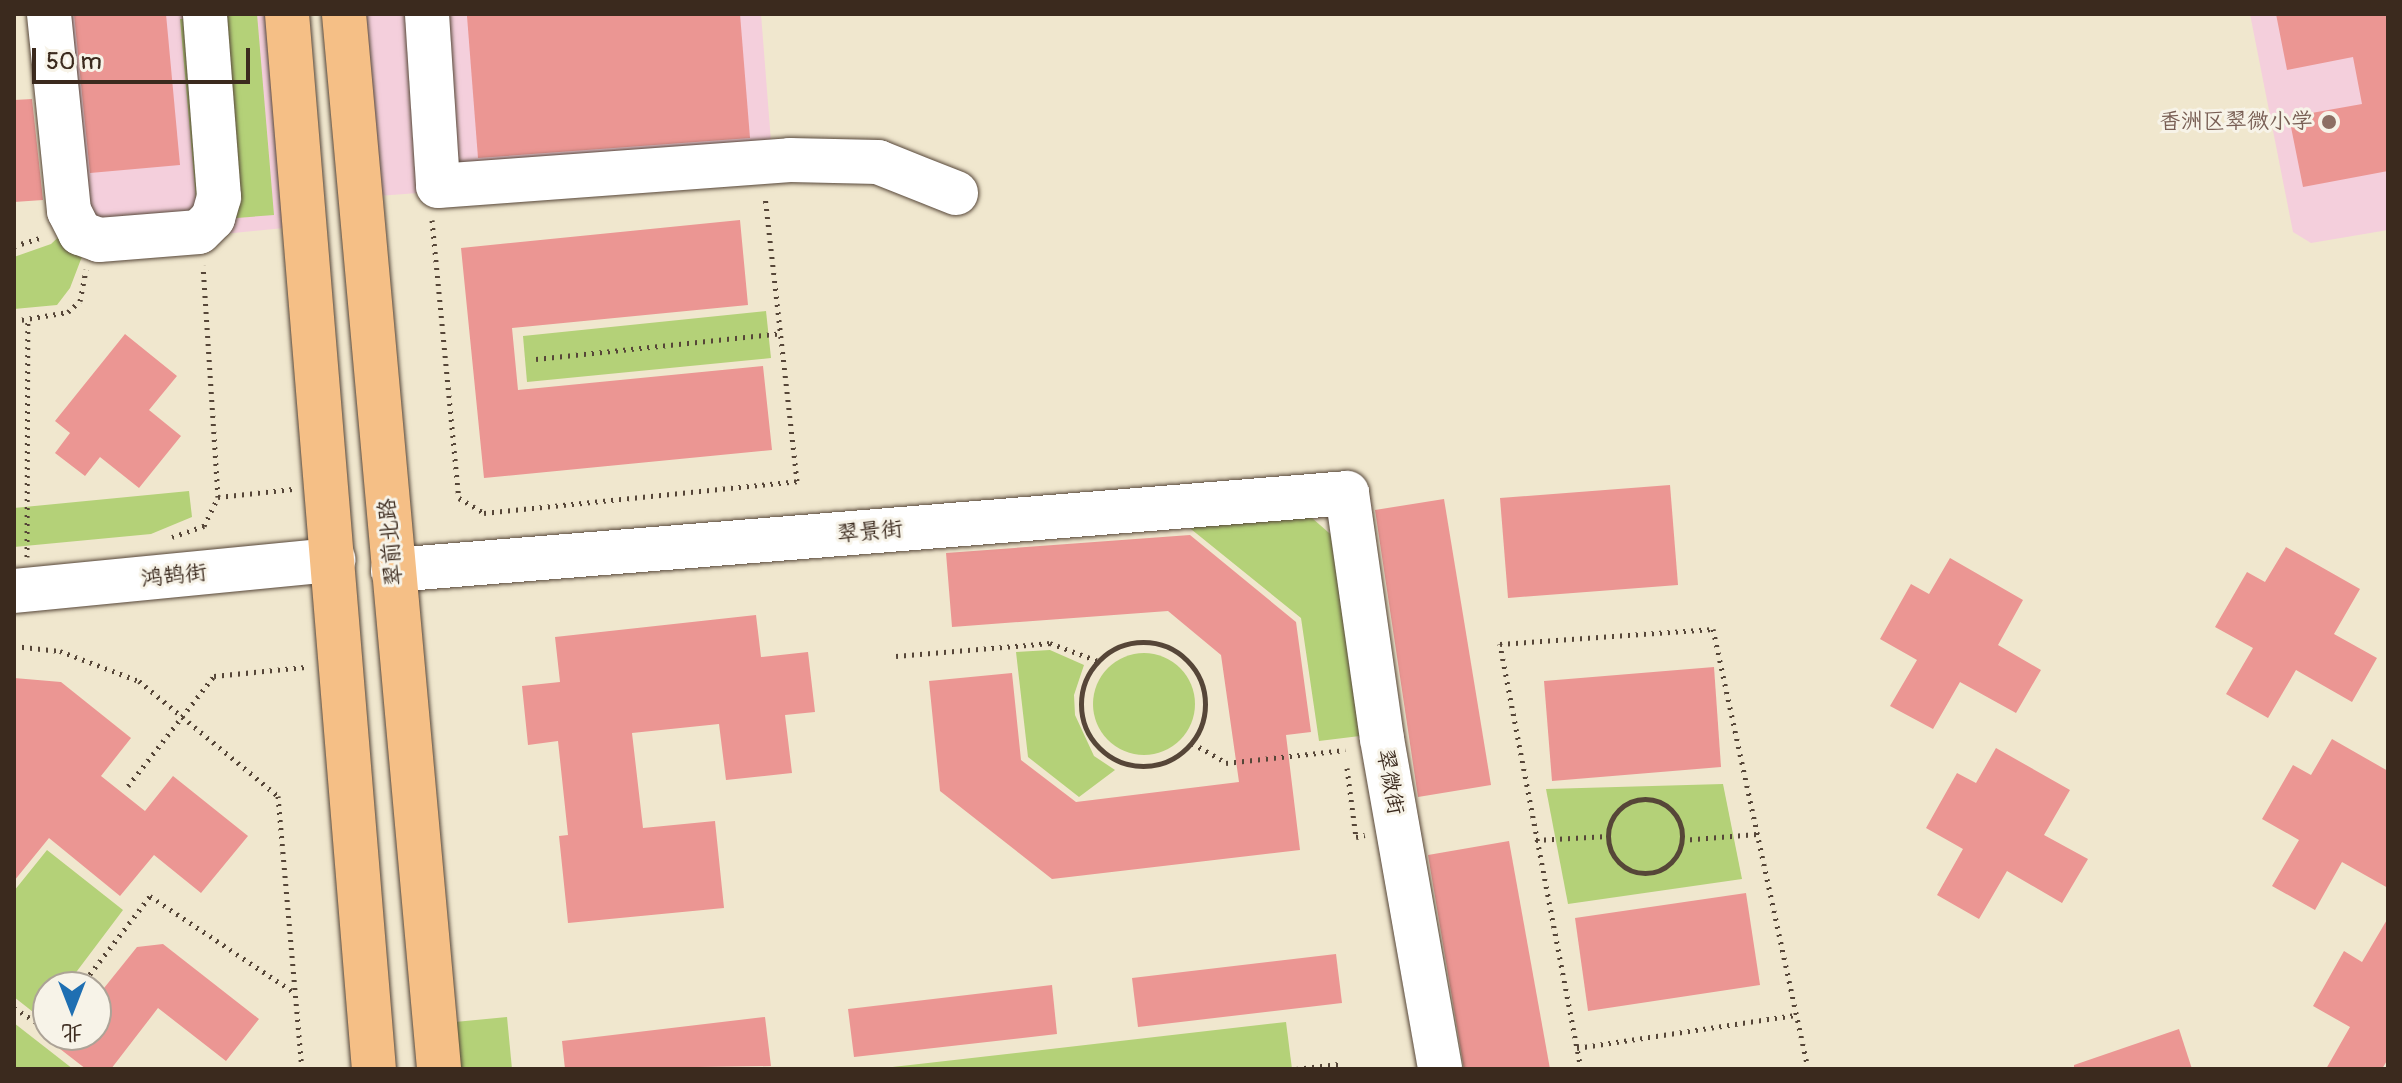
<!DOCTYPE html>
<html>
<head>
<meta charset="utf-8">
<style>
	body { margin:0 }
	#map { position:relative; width:2402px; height:1083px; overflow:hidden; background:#f0e7ce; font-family:Pangolin,"LXGW WenKai TC",sans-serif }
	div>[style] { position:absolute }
	.built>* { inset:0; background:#f4cfdc }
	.green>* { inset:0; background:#b4d178 }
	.round { border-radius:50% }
	.building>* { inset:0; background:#eb9693 }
	.path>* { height:5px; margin-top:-2.5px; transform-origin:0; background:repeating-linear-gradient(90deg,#564638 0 2px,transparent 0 8px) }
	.path>.ring { margin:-2.5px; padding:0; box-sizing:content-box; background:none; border:5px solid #564638; border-radius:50% }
	.roads { filter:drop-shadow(0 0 2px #564638) drop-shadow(0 0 2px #564638) }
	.minor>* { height:44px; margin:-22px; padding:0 22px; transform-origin:22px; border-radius:22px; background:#fff }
	.major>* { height:44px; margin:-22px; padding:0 22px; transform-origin:22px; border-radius:22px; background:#f5bf86 }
	.dots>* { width:22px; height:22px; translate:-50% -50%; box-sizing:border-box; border:4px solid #f7f3e8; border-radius:50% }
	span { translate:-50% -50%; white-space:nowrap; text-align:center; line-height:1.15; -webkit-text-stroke:6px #f7f3e8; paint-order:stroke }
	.education-label { font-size:22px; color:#785e54 }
	.right { translate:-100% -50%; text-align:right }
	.street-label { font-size:22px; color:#3b2a1e }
	.frame { position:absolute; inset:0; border:16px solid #3b2a1e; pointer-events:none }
	.north { position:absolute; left:32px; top:971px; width:80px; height:80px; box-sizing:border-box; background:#f7f3e8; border:2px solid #aca397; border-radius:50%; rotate:180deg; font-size:22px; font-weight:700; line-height:32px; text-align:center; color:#3b2a1e }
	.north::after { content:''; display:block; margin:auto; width:28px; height:36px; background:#1f6fb2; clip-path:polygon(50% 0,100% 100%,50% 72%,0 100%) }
	.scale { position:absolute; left:32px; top:48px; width:218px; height:36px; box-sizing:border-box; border:4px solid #3b2a1e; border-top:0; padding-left:10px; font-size:24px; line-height:28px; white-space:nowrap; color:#3b2a1e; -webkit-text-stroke:6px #f7f3e8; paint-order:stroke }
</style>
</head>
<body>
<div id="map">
	<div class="built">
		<i style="clip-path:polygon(58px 14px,269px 14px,284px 228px,82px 248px)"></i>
		<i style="clip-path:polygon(351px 14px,761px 14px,773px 167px,364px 197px)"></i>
		<i style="clip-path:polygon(2250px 14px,2388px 14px,2388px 230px,2311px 243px,2293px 232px)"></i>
	</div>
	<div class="green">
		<i style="clip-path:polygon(257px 14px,274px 215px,198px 221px,180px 19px)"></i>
		<i style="clip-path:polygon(67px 229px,86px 246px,70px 288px,57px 305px,14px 309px,14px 257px,51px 244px)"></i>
		<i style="clip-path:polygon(766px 311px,771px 358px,527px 382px,523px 336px)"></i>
		<i style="clip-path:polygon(189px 491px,192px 517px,151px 534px,14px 547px,14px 508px)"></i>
		<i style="clip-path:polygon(1304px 511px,1336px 539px,1368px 735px,1319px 741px,1301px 618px,1181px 521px)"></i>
		<i style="clip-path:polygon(1050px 650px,1084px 665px,1074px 695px,1075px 715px,1094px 756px,1115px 770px,1079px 797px,1028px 757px,1016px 652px)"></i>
		<i class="round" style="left:1093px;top:653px;width:102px;height:102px"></i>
		<i style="clip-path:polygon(1723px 784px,1742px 879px,1568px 904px,1546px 789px)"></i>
		<i style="clip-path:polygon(47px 850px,123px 910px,65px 987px,48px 987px,48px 1010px,42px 1019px,14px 997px,14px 891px)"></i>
		<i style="clip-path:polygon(507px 1017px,512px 1069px,458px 1069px,455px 1022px)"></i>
		<i style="clip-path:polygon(1286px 1022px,1292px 1069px,875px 1069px)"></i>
		<i style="clip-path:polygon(14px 1023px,73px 1069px,14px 1069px)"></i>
	</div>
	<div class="building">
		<i style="clip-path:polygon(74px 14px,166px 14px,180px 165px,90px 173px)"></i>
		<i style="clip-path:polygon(495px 14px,740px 14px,750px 138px,478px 158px,467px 16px)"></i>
		<i style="clip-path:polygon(2276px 14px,2388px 14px,2388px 171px,2303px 187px,2289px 117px,2362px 104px,2353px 57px,2287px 70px)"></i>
		<i style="clip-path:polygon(32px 99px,43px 200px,14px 202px,14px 100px)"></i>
		<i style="clip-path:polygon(740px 220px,748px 305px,512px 328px,518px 390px,763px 366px,772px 450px,484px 478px,461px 248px)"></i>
		<i style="clip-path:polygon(125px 334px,177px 376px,149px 410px,181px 436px,139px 488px,100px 457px,85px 476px,55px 453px,70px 433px,55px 421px)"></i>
		<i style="clip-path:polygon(1670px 485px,1678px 585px,1508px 598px,1500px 498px)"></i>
		<i style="clip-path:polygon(1444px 499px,1491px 785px,1418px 797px,1375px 510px)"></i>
		<i style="clip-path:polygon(1190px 535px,1296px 622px,1311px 732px,1286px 735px,1300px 850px,1052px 879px,940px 791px,929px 681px,1012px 673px,1021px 760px,1076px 802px,1239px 782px,1221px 655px,1168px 611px,952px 627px,946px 553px)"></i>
		<i style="clip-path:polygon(2286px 547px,2360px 589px,2334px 634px,2377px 658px,2352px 702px,2296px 670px,2268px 718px,2226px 694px,2253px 648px,2215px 627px,2247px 572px,2265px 582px)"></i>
		<i style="clip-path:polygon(1950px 558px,2023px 600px,1998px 645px,2041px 670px,2016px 713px,1960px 682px,1933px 729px,1890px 706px,1917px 660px,1880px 639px,1911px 584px,1929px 594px)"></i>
		<i style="clip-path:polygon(756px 615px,761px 657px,808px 652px,815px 712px,785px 715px,792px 773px,726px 780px,719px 724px,632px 733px,643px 828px,715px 821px,724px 908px,568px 923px,559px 836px,568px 835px,558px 741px,528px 745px,522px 686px,560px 682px,555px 637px)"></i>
		<i style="clip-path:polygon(1714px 667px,1721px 767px,1552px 781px,1544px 681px)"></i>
		<i style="clip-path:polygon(14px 678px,61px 682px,131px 738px,101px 776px,145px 811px,173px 776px,248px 836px,201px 893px,154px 855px,120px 896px,49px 838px,14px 881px)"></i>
		<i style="clip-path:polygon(2332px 739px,2388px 771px,2388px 888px,2342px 862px,2315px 910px,2272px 886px,2299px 840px,2262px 819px,2293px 765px,2311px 775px)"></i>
		<i style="clip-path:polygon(1996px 748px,2070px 790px,2044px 835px,2088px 859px,2062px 903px,2007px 871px,1979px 919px,1937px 895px,1963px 849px,1926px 828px,1957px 773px,1976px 783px)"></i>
		<i style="clip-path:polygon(1509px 841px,1550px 1069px,1464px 1069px,1428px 855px)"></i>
		<i style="clip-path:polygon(1746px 893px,1760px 985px,1588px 1011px,1575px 918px)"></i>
		<i style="clip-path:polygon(2388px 918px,2388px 1059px,2382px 1069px,2326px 1069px,2350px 1027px,2313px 1006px,2344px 951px,2362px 962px)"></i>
		<i style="clip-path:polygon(163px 944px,259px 1019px,226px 1061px,158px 1008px,111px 1069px,86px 1069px,42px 1035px,96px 1035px,96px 998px,137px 947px)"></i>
		<i style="clip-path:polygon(1336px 954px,1342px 1003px,1138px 1027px,1132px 978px)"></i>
		<i style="clip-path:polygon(1052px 985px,1057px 1034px,854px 1057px,848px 1009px)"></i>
		<i style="clip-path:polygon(765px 1017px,771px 1066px,565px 1069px,562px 1041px)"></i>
		<i style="clip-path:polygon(2179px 1029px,2192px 1069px,2074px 1069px,2074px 1065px)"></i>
	</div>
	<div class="path">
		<i style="left:432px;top:220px;width:279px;rotate:84.5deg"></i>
		<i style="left:459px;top:498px;width:29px;rotate:31deg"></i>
		<i style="left:484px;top:513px;width:315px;rotate:-5.8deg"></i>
		<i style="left:797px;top:481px;width:287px;rotate:-96.4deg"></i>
		<i style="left:14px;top:246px;width:30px;rotate:-17deg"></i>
		<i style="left:14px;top:321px;width:55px;rotate:-9.5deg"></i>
		<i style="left:68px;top:312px;width:16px;rotate:-43deg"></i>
		<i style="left:80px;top:301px;width:32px;rotate:-79deg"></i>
		<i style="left:536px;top:359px;width:247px;rotate:-6deg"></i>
		<i style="left:218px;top:497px;width:75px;rotate:-6.1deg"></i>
		<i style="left:172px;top:537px;width:34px;rotate:-19deg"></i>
		<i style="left:204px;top:526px;width:32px;rotate:-64deg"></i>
		<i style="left:218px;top:497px;width:232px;rotate:-93.7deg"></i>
		<i style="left:27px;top:557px;width:236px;rotate:-89.8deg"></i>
		<i class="ring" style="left:1081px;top:642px;width:119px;height:119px"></i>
		<i style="left:14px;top:646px;width:46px;rotate:6.2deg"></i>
		<i style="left:60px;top:651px;width:85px;rotate:20.8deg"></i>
		<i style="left:139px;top:681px;width:180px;rotate:39.6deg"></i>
		<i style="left:278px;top:796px;width:274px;rotate:85deg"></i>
		<i style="left:896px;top:656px;width:155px;rotate:-4.8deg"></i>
		<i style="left:1050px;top:643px;width:51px;rotate:20.6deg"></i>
		<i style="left:1192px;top:743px;width:39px;rotate:30deg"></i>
		<i style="left:1226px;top:763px;width:120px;rotate:-6.2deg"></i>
		<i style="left:1347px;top:768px;width:70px;rotate:82.6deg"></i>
		<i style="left:1356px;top:837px;width:9px;rotate:-13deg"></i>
		<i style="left:128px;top:786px;width:140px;rotate:-52deg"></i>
		<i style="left:214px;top:676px;width:92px;rotate:-5.6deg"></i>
		<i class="ring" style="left:1608px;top:799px;width:69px;height:69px"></i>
		<i style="left:1536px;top:840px;width:72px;rotate:-3.2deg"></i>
		<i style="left:1682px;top:840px;width:75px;rotate:-4.6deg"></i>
		<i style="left:80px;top:987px;width:115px;rotate:-52.4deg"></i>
		<i style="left:150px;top:896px;width:174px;rotate:33.8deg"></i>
		<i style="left:14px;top:1008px;width:40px;rotate:32deg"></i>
		<i style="left:1577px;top:1048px;width:221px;rotate:-8.6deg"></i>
		<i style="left:1296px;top:1069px;width:43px;rotate:-6.6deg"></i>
		<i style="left:1581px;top:1069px;width:433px;rotate:-100.8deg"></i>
		<i style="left:1500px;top:644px;width:214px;rotate:-4deg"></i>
		<i style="left:1713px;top:629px;width:450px;rotate:77.8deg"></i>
	</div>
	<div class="roads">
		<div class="minor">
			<i style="left:49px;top:14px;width:198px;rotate:84.2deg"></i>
			<i style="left:69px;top:211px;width:25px;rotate:63deg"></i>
			<i style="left:80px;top:233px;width:20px;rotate:20deg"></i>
			<i style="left:99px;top:240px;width:100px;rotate:-4.6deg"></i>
			<i style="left:199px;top:232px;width:20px;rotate:-45deg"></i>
			<i style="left:213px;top:218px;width:22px;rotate:-74deg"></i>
			<i style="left:219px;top:197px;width:184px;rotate:-94.4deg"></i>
			<i style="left:427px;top:14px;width:172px;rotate:86.3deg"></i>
			<i style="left:438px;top:186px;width:353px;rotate:-4.2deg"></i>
			<i style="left:790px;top:160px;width:88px;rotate:1.3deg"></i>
			<i style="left:878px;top:162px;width:84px;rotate:21.7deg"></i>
			<i style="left:393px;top:570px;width:957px;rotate:-4.61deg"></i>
			<i style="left:1347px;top:493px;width:248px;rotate:81.9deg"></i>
			<i style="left:1382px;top:739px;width:335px;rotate:80deg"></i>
			<i style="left:14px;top:591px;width:321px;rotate:-5.6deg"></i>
		</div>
		<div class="major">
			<i style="left:287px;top:14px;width:1059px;rotate:85.29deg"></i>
			<i style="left:344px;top:14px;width:1059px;rotate:84.85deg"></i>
		</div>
	</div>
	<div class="dots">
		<i style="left:2329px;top:122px;background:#8d6e63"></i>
	</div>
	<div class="education-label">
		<span class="right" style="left:2313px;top:122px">香洲区翠微小学</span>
	</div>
	<div class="street-label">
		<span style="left:870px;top:532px;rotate:-5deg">翠景街</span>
		<span style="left:391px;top:542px;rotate:-95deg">翠前北路</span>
		<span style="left:174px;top:576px;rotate:-6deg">鸿鹄街</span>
		<span style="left:1390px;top:782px;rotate:80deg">翠微街</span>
	</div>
	<div class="frame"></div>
	<div class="north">北</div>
	<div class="scale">50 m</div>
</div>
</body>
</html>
